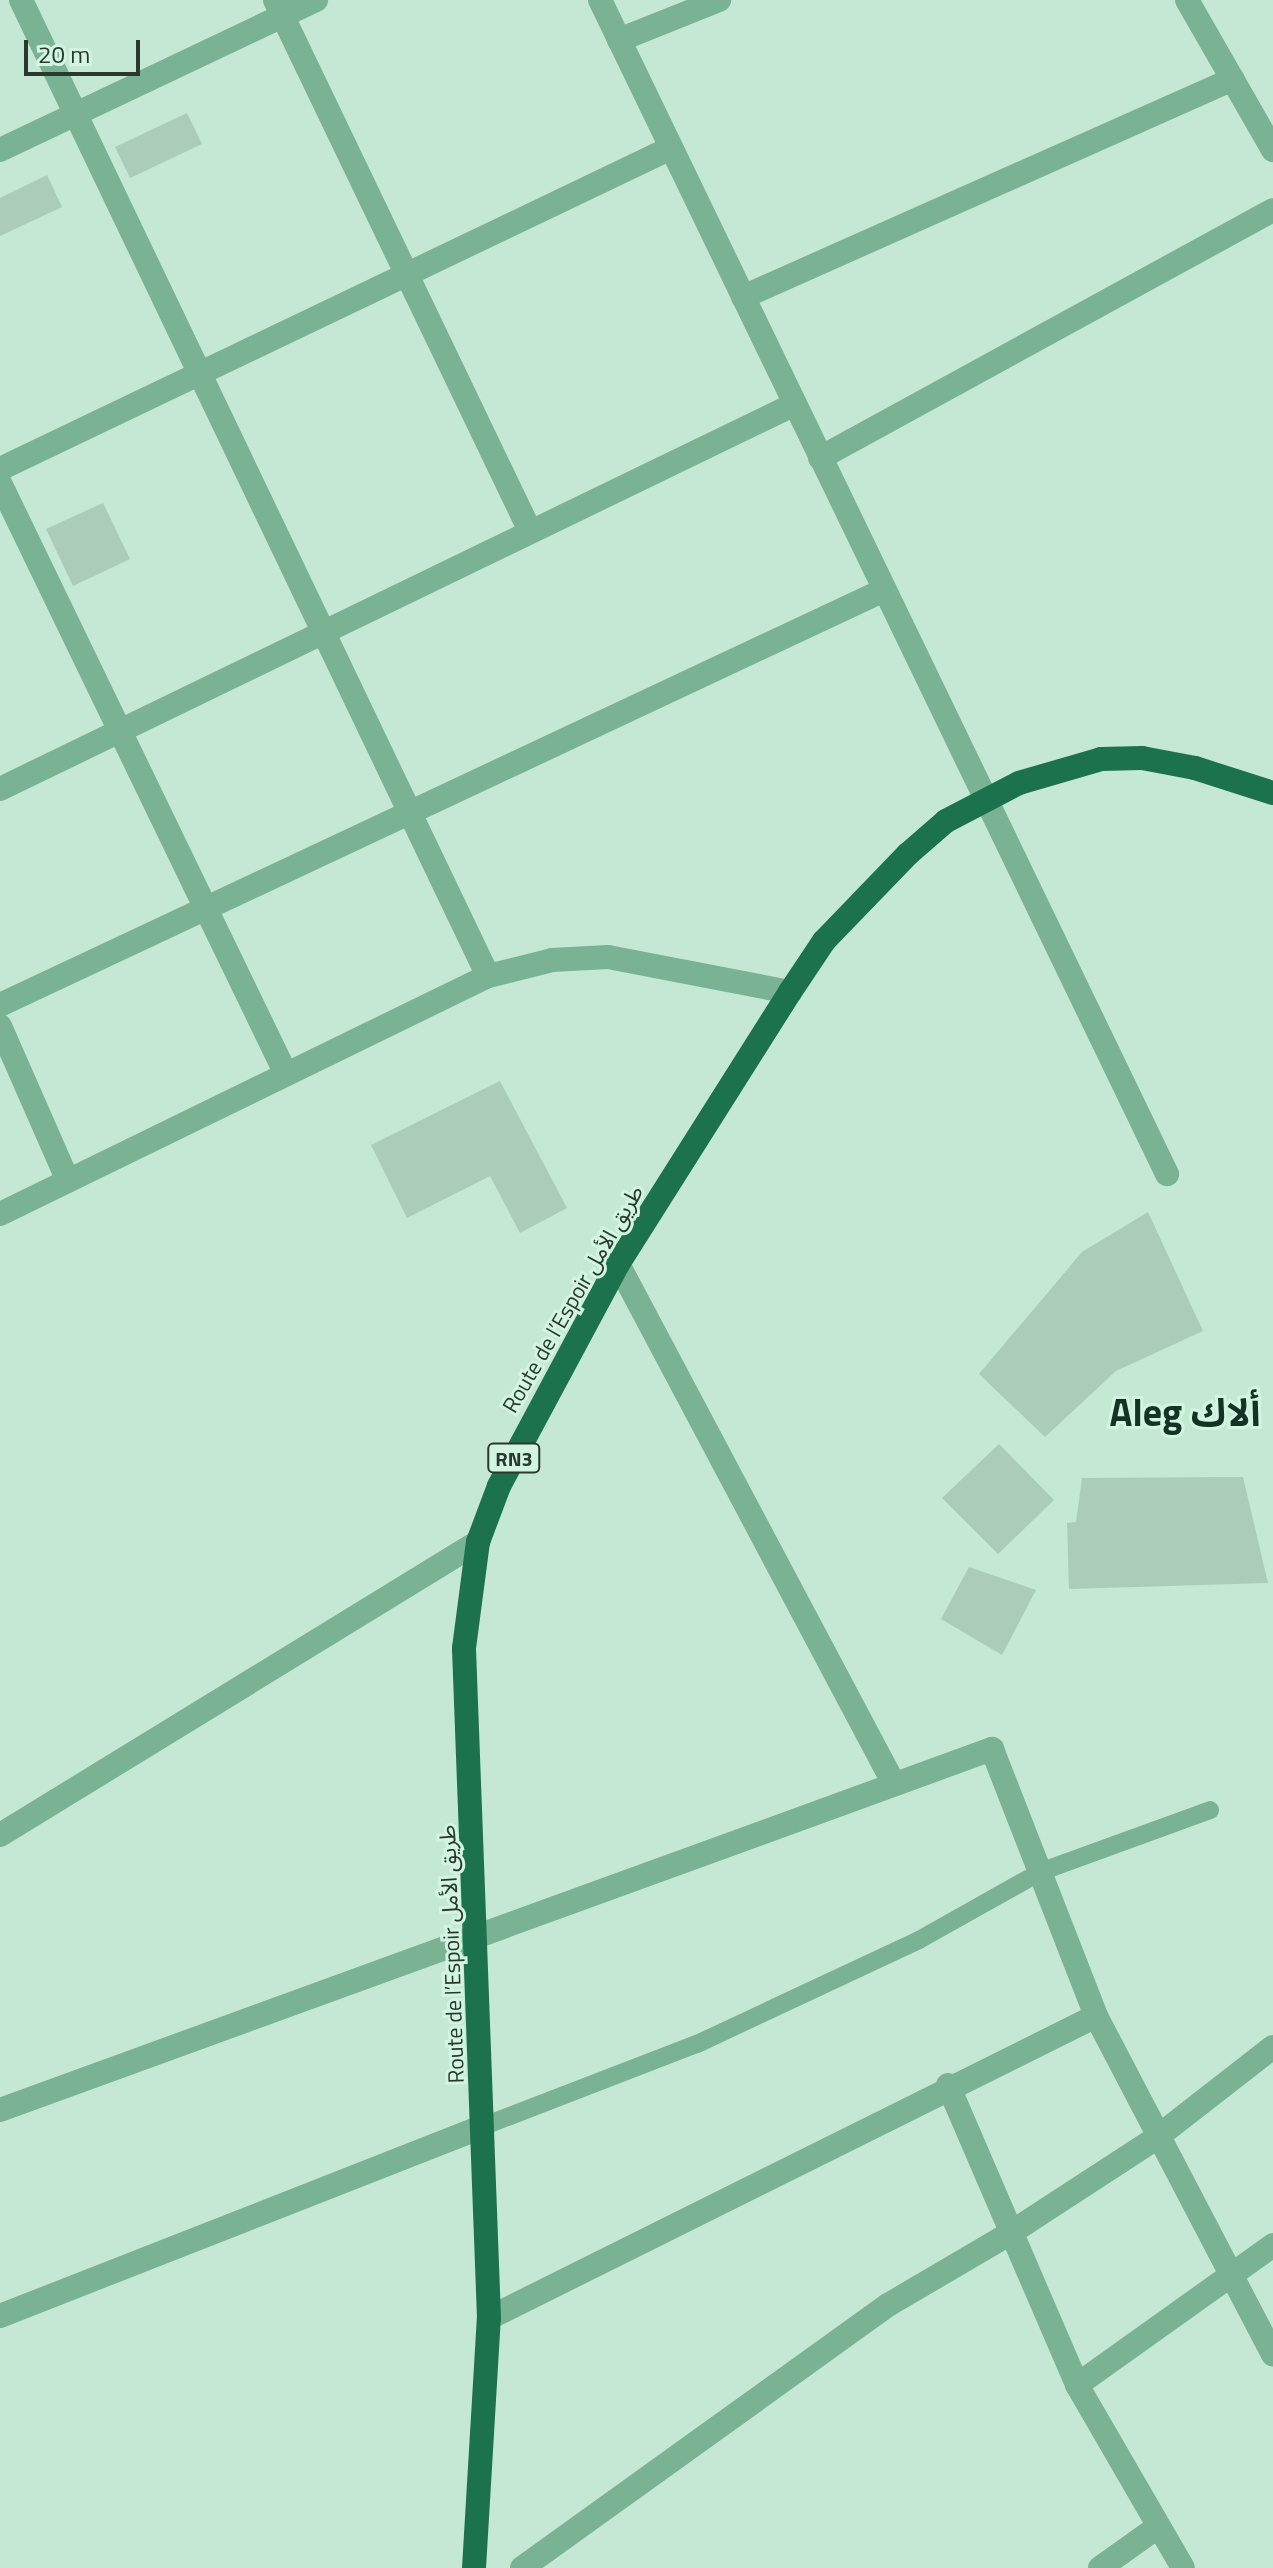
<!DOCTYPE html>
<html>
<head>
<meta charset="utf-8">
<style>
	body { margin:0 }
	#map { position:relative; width:1273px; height:2568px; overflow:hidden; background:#c5e8d4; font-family:"Titillium Web","Noto Sans Arabic",sans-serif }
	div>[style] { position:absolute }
	.building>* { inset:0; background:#aaccb8 }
	.lane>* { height:18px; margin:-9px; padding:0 9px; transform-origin:9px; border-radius:9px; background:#7ab294 }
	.street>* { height:24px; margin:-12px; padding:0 12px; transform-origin:12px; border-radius:12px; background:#7ab294 }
	.highway>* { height:24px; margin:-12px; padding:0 12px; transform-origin:12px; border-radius:12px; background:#1c724d }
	span { translate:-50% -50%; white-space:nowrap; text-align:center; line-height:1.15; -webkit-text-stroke:6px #d2f5e1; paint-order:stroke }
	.shield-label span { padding:2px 6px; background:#d2f5e1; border:2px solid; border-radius:6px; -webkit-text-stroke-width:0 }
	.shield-label { font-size:20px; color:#2a3830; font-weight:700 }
	.street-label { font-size:22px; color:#2a3830 }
	.town-label { font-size:38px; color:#153324; font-weight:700 }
	.scale { position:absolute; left:24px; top:40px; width:116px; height:36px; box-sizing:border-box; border:4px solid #2a3830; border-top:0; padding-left:10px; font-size:24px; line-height:28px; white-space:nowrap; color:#2a3830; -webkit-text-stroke:6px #d2f5e1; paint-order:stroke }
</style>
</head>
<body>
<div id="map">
	<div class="building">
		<i style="clip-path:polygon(187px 113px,202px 144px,130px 178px,115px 147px)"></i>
		<i style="clip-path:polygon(47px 175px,62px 207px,0 236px,0 198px)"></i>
		<i style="clip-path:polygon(103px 503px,130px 559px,73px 586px,46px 529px)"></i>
		<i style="clip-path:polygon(500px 1081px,567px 1208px,520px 1233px,490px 1176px,407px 1218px,371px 1145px)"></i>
		<i style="clip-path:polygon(1148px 1212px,1203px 1331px,1116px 1371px,1045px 1437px,979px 1374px,1082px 1252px)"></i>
		<i style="clip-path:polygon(999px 1444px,1054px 1500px,998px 1554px,942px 1498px)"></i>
		<i style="clip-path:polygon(1243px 1477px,1268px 1583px,1069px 1589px,1067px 1523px,1076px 1522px,1082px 1478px)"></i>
		<i style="clip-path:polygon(969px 1567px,1036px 1590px,1002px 1655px,941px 1619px)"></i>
	</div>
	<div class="lane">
		<i style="left:484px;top:2126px;width:228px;rotate:-21.1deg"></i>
		<i style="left:697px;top:2044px;width:245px;rotate:-25.1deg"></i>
		<i style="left:919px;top:1940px;width:139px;rotate:-29.3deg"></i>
		<i style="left:1040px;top:1872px;width:181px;rotate:-20deg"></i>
	</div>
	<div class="street">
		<i style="left:21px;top:0;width:1082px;rotate:64.43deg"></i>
		<i style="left:275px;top:0;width:589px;rotate:64.35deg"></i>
		<i style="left:600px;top:0;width:1304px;rotate:64.22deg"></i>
		<i style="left:1187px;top:0;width:173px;rotate:60.2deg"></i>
		<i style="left:619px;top:40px;width:108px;rotate:-21.8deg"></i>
		<i style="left:0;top:150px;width:350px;rotate:-25.4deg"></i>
		<i style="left:743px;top:297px;width:536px;rotate:-23.98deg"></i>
		<i style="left:820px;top:458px;width:516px;rotate:-28.7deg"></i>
		<i style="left:0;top:469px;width:744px;rotate:-25.57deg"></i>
		<i style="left:0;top:483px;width:654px;rotate:64.18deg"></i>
		<i style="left:0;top:789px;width:883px;rotate:-25.84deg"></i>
		<i style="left:0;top:1005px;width:977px;rotate:-25.15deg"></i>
		<i style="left:0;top:1026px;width:169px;rotate:66.3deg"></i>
		<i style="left:0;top:1214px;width:543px;rotate:-26deg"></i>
		<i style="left:488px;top:976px;width:66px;rotate:-14deg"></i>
		<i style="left:552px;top:960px;width:56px;rotate:-3.1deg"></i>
		<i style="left:608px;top:957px;width:185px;rotate:10.9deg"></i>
		<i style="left:618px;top:1264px;width:589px;rotate:62.04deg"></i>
		<i style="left:0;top:1835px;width:561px;rotate:-31.51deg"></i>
		<i style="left:948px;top:2085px;width:327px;rotate:66.7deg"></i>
		<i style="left:1077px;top:2385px;width:211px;rotate:59.9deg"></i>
		<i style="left:0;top:2110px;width:1056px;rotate:-20deg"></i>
		<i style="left:992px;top:1749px;width:287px;rotate:68.7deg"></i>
		<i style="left:1096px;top:2016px;width:382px;rotate:62.4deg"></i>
		<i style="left:0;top:2316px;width:520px;rotate:-21.43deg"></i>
		<i style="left:489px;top:2318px;width:678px;rotate:-26.45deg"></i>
		<i style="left:1077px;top:2385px;width:241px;rotate:-35.5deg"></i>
		<i style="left:522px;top:2568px;width:451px;rotate:-35.7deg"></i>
		<i style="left:888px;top:2305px;width:140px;rotate:-30.4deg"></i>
		<i style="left:1009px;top:2234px;width:176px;rotate:-33.1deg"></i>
		<i style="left:1156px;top:2138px;width:148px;rotate:-37.9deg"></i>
		<i style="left:1100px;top:2568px;width:69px;rotate:-35.5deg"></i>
	</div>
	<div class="highway">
		<i style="left:474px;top:2568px;width:250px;rotate:-86.6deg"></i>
		<i style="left:489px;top:2318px;width:670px;rotate:-92.14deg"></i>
		<i style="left:464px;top:1648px;width:107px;rotate:-82.5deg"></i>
		<i style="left:478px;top:1542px;width:60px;rotate:-69.4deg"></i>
		<i style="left:499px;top:1486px;width:252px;rotate:-61.8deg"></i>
		<i style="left:618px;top:1264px;width:322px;rotate:-57.7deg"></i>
		<i style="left:790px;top:992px;width:61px;rotate:-56.3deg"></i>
		<i style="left:824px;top:941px;width:121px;rotate:-46deg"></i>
		<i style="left:908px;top:854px;width:50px;rotate:-41deg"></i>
		<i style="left:946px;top:821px;width:82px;rotate:-27.5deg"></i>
		<i style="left:1019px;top:783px;width:85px;rotate:-16.3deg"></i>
		<i style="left:1101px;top:759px;width:41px;rotate:-1.4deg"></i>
		<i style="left:1142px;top:758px;width:54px;rotate:10.7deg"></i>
		<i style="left:1195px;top:768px;width:82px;rotate:17.8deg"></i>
	</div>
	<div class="shield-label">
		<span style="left:514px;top:1458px">RN3</span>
	</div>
	<div class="street-label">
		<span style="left:573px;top:1299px;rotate:-60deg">Route de l’Espoir طريق الأمل</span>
		<span style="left:452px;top:1954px;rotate:-92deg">Route de l’Espoir طريق الأمل</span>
	</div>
	<div class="town-label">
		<span style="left:1185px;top:1413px">Aleg ألاك</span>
	</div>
	<div class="scale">20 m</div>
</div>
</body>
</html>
